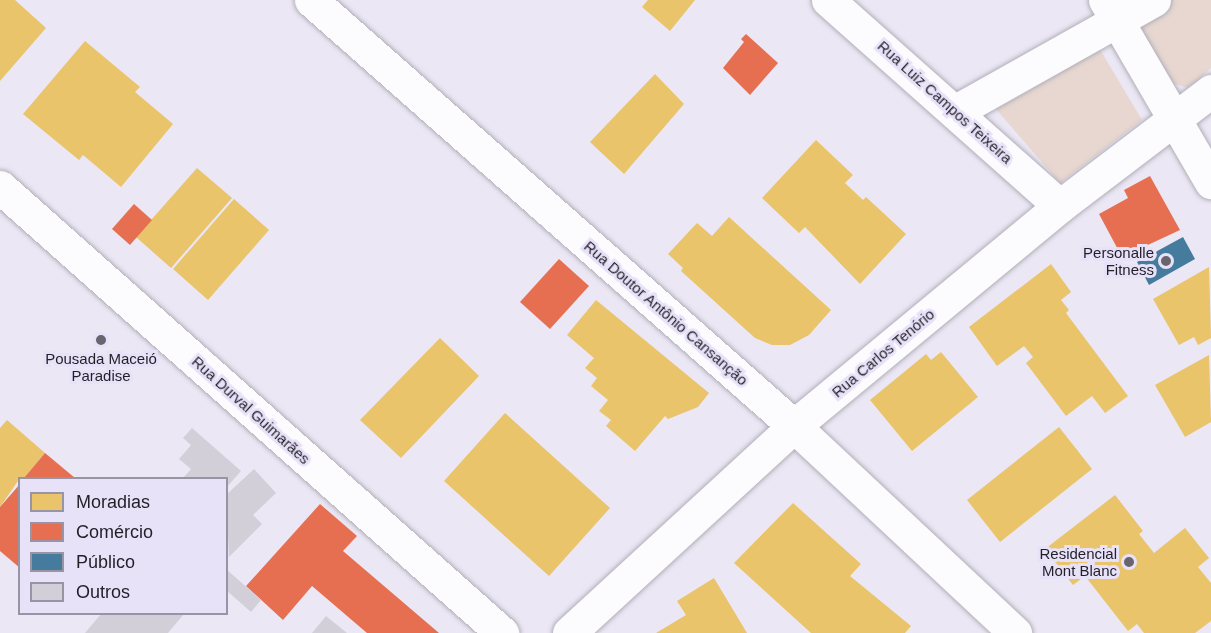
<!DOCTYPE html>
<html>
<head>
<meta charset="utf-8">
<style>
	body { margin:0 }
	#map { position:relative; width:1211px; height:633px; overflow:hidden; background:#ebe7f4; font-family:Helvetica,sans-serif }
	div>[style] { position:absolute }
	.green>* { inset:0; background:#e7d7d0 }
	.homes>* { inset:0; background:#e9c46a }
	.shops>* { inset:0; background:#e76f51 }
	.public>* { inset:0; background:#457b9d }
	.building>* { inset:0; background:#d2cfd9 }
	.roads { filter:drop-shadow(0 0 2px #b1afb9) drop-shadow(0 0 2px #b1afb9) }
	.street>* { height:33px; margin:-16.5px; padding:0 16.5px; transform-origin:16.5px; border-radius:16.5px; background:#fcfbfd }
	.secondary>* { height:33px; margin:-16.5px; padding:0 16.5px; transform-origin:16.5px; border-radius:16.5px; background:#fcfbfd }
	.dots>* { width:16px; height:16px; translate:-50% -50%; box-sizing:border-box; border:3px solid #e8e2f9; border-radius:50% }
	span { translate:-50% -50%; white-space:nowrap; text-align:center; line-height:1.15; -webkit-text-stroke:6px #e8e2f9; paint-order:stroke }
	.street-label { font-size:15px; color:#221f27 }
	.poi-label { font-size:15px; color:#221f27 }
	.right { translate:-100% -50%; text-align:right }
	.legend { position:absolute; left:18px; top:477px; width:210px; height:138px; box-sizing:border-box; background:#e8e2f9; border:2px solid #9994a5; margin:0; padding:8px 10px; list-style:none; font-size:18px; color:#221f27 }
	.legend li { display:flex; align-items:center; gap:12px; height:30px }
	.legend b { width:30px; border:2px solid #9994a5 }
</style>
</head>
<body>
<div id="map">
	<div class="green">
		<i style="clip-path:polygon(1168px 0,1211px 0,1211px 68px,1189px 88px,1175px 84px,1150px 58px,1139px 32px,1141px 15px)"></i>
		<i style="clip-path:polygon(1095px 41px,1142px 120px,1060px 183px,989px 101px)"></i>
	</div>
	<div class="homes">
		<i style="clip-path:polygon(0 0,15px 0,46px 28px,0 81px)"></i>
		<i style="clip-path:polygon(648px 0,695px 0,670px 31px,642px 7px)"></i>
		<i style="clip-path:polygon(85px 41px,140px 87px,135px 92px,173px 124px,121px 187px,83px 155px,79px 160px,23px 114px)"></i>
		<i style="clip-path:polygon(655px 74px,684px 104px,624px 174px,590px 142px)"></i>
		<i style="clip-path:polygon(816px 140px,853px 175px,845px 183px,863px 200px,866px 197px,906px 234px,860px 284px,805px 227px,799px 233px,762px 198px)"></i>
		<i style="clip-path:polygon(197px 168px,232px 198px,171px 268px,136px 237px)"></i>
		<i style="clip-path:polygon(234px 199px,269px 230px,208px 300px,173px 269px)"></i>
		<i style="clip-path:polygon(729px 217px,831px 310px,809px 335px,790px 345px,772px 345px,755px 338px,681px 271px,683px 268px,668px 254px,697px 223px,712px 236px)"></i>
		<i style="clip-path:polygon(1051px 264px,1071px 292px,1061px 300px,1069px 310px,1066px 313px,1128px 396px,1105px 413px,1092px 396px,1066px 416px,1026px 363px,1033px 357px,1024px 346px,997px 366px,969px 327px)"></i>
		<i style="clip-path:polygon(1209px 267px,1211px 338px,1198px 345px,1194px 337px,1179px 345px,1153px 299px)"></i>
		<i style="clip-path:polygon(596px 300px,709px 393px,698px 407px,668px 419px,665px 416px,635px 451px,606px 426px,611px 420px,599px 411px,608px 400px,591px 386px,597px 378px,585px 368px,594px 358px,567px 335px)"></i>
		<i style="clip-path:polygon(440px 338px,479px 376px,401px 458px,360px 420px)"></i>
		<i style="clip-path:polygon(941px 352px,978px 397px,912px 451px,870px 400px,926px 354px,931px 360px)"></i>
		<i style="clip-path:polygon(1209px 355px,1211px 422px,1185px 437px,1155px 385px)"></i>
		<i style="clip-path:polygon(505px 413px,610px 508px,549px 576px,444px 481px)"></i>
		<i style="clip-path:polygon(7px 420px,45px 453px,24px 478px,20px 478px,0 507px,0 428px)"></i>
		<i style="clip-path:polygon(1059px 427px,1092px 469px,1000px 542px,967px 500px)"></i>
		<i style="clip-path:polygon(1115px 495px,1143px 531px,1139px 534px,1154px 553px,1185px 528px,1209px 558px,1198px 567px,1211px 583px,1211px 621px,1195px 633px,1144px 633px,1137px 624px,1128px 631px,1085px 576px,1073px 585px,1045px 549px)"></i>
		<i style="clip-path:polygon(793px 503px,861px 564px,850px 576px,911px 626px,905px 633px,811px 633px,734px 563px)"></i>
		<i style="clip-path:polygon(714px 578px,747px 633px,656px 633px,686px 615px,677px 601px)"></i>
	</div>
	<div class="shops">
		<i style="clip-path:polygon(746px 34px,778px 63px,750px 95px,723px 68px,744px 42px,741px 39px)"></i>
		<i style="clip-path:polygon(1150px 176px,1180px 230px,1122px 257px,1099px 214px,1128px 198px,1124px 190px)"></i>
		<i style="clip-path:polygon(134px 204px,152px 220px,130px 245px,112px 229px)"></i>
		<i style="clip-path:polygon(559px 259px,589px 286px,550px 329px,520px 302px)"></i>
		<i style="clip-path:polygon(45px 453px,75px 478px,24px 478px)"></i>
		<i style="clip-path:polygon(20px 484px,20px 568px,0 551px,0 507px)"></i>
		<i style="clip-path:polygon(320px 504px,357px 536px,343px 551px,439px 633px,367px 633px,312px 586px,283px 620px,246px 586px)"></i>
	</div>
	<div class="public">
		<i style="clip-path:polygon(1183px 237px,1195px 259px,1149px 285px,1137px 262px)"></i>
	</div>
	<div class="building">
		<i style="clip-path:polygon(192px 428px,241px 471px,226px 488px,226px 478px,183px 478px,191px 469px,179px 459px,191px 445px,183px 438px)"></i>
		<i style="clip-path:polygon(254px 469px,276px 493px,253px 515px,262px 524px,229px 557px,226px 495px)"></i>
		<i style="clip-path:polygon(226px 569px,261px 600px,251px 612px,226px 590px)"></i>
		<i style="clip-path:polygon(101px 614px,184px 614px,168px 633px,85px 633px)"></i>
		<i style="clip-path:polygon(326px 616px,347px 633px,312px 633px)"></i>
	</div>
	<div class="roads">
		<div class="street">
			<i style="left:311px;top:0;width:644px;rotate:41.41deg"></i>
			<i style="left:794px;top:426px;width:303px;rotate:43.1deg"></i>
			<i style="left:828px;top:0;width:310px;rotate:41.6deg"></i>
			<i style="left:1105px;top:0;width:211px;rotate:59.8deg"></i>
			<i style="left:956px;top:111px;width:227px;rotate:-29.3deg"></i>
		</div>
		<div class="secondary">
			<i style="left:0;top:187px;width:672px;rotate:41.62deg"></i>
			<i style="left:569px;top:633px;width:306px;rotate:-42.6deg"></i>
			<i style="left:794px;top:426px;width:345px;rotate:-39.6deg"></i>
			<i style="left:1060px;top:206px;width:190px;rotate:-37.3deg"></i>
		</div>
	</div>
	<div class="dots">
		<i style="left:1166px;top:261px;background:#68656f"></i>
		<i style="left:101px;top:340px;background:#68656f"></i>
		<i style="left:1129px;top:562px;background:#68656f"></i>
	</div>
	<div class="street-label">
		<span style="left:945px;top:102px;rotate:42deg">Rua Luiz Campos Teixeira</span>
		<span style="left:666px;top:313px;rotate:41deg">Rua Doutor Antônio Cansanção</span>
		<span style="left:883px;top:353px;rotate:-40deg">Rua Carlos Tenório</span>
		<span style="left:251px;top:410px;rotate:42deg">Rua Durval Guimarães</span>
	</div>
	<div class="poi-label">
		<span class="right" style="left:1154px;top:261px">Personalle<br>Fitness</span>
		<span style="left:101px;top:367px">Pousada Maceió<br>Paradise</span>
		<span class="right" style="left:1117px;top:562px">Residencial<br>Mont Blanc</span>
	</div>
	<ul class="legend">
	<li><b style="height:16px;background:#e9c46a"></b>Moradias</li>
	<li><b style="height:16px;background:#e76f51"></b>Comércio</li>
	<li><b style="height:16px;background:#457b9d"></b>Público</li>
	<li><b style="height:16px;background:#d2cfd9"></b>Outros</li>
	</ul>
</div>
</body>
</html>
